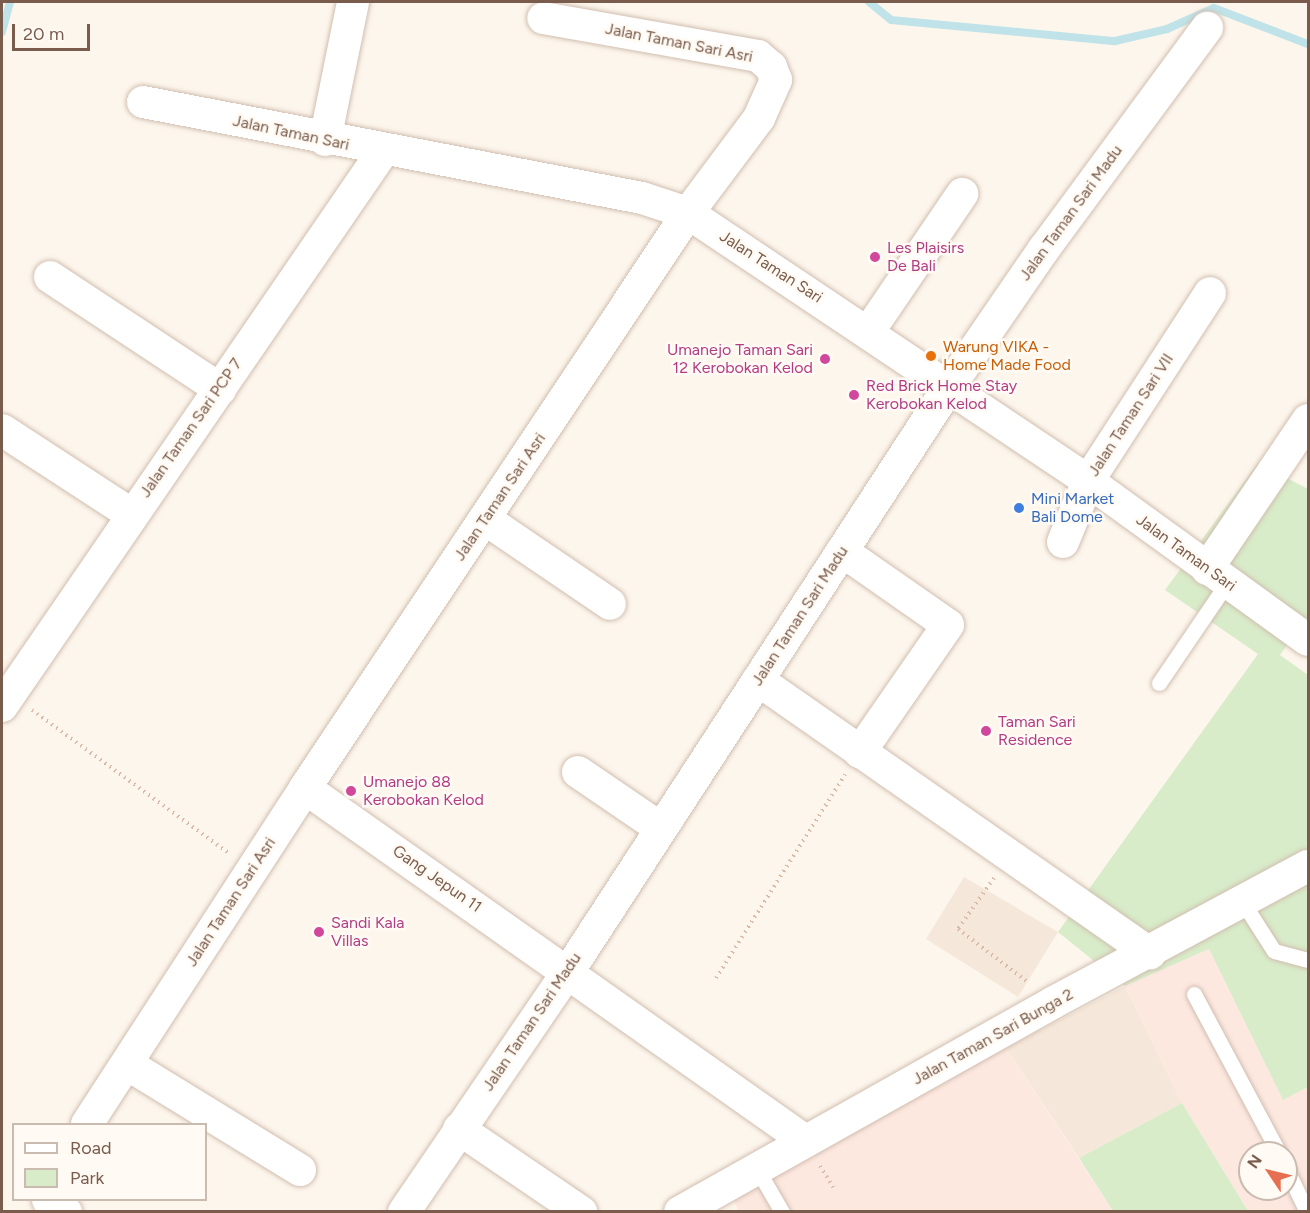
<!DOCTYPE html>
<html>
<head>
<meta charset="utf-8">
<style>
	body { margin:0 }
	#map { position:relative; width:1310px; height:1213px; overflow:hidden; background:#fdf6ec; font-family:Figtree,sans-serif }
	div>[style] { position:absolute }
	.residential>* { inset:0; background:#f5e8da }
	.commercial>* { inset:0; background:#fde8e0 }
	.green>* { inset:0; background:#d8ecc9 }
	.stream>* { height:8px; margin:-4px; padding:0 4px; transform-origin:4px; border-radius:4px; background:#bfe3e8 }
	.path>* { height:4px; margin-top:-2px; transform-origin:0; background:repeating-linear-gradient(90deg,#d9b8a5 0 1.5px,transparent 0 6px) }
	.roads { filter:drop-shadow(0 0 2px #d1beb0) drop-shadow(0 0 2px #d1beb0) }
	.lane>* { height:15px; margin:-7.5px; padding:0 7.5px; transform-origin:7.5px; border-radius:7.5px; background:#fff }
	.street>* { height:32px; margin:-16px; padding:0 16px; transform-origin:16px; border-radius:16px; background:#fff }
	.dots>* { width:16px; height:16px; translate:-50% -50%; box-sizing:border-box; border:3px solid #fffaf3; border-radius:50% }
	span { translate:-50% -50%; white-space:nowrap; text-align:center; line-height:1.15; -webkit-text-stroke:5px #fffaf3; paint-order:stroke }
	.street-label { font-size:16px; color:#7a5c4d }
	.hotel-label { font-size:16px; color:#b23c85 }
	.left { translate:0 -50%; text-align:left }
	.right { translate:-100% -50%; text-align:right }
	.food-label { font-size:16px; color:#c56008 }
	.shop-label { font-size:16px; color:#366cbe }
	.frame { position:absolute; inset:0; border:3px solid #7a5c4d; pointer-events:none }
	.legend { position:absolute; left:12px; top:1123px; width:195px; height:78px; box-sizing:border-box; background:#fffaf3; border:2px solid #cabbb1; margin:0; padding:8px 10px; list-style:none; font-size:18px; color:#7a5c4d }
	.legend li { display:flex; align-items:center; gap:12px; height:30px }
	.legend b { width:30px; border:2px solid #cabbb1 }
	.north { position:absolute; left:1238px; top:1141px; width:60px; height:60px; box-sizing:border-box; background:#fffaf3; border:2px solid #cabbb1; border-radius:50%; rotate:305deg; font-size:16px; font-weight:700; line-height:24px; text-align:center; color:#7a5c4d }
	.north::after { content:''; display:block; margin:auto; width:21px; height:27px; background:#e76f51; clip-path:polygon(50% 0,100% 100%,50% 72%,0 100%) }
	.scale { position:absolute; left:12px; top:24px; width:78px; height:27px; box-sizing:border-box; border:3px solid #7a5c4d; border-top:0; padding-left:8px; font-size:18px; line-height:21px; white-space:nowrap; color:#7a5c4d; -webkit-text-stroke:4px #fffaf3; paint-order:stroke }
</style>
</head>
<body>
<div id="map">
	<div class="residential">
		<i style="clip-path:polygon(964px 877px,1058px 932px,1018px 997px,926px 939px)"></i>
		<i style="clip-path:polygon(1125px 986px,1182px 1103px,1079px 1158px,1006px 1048px)"></i>
	</div>
	<div class="commercial">
		<i style="clip-path:polygon(evenodd,1209px 949px,1283px 1100px,1308px 1087px,1308px 1211px,1248px 1211px,1182px 1103px,1125px 986px,1209px 949px,1250px 1153px,1286px 1153px,1286px 1189px,1250px 1189px,1250px 1153px)"></i>
		<i style="clip-path:polygon(1000px 1046px,1006px 1048px,1113px 1211px,739px 1212px,734px 1200px,930px 1074px)"></i>
	</div>
	<div class="green">
		<i style="clip-path:polygon(1258px 463px,1308px 489px,1308px 616px,1280px 655px,1308px 675px,1308px 1087px,1283px 1100px,1209px 949px,1125px 986px,1058px 932px,1258px 654px,1165px 590px)"></i>
		<i style="clip-path:polygon(1182px 1103px,1248px 1211px,1113px 1211px,1079px 1158px)"></i>
	</div>
	<div class="stream">
		<i style="left:869px;top:2px;width:28px;rotate:39deg"></i>
		<i style="left:891px;top:20px;width:225px;rotate:5.4deg"></i>
		<i style="left:1115px;top:41px;width:53px;rotate:-13deg"></i>
		<i style="left:1167px;top:29px;width:51px;rotate:-24.1deg"></i>
		<i style="left:1214px;top:8px;width:101px;rotate:21deg"></i>
		<i style="left:2px;top:32px;width:31px;rotate:-75deg"></i>
	</div>
	<div class="path">
		<i style="left:32px;top:710px;width:245px;rotate:36deg"></i>
		<i style="left:994px;top:878px;width:62px;rotate:125.2deg"></i>
		<i style="left:958px;top:929px;width:89px;rotate:37.3deg"></i>
		<i style="left:716px;top:978px;width:241px;rotate:-57.6deg"></i>
		<i style="left:820px;top:1166px;width:25px;rotate:58deg"></i>
	</div>
	<div class="roads">
		<div class="lane">
			<i style="left:1159px;top:683px;width:121px;rotate:-55.8deg"></i>
			<i style="left:1242px;top:901px;width:59px;rotate:57.4deg"></i>
			<i style="left:1274px;top:951px;width:35px;rotate:15deg"></i>
			<i style="left:1194px;top:994px;width:180px;rotate:61.9deg"></i>
			<i style="left:756px;top:1167px;width:52px;rotate:60deg"></i>
			<i style="left:1286px;top:1168px;width:49px;rotate:64.5deg"></i>
		</div>
		<div class="street">
			<i style="left:143px;top:102px;width:508px;rotate:10.89deg"></i>
			<i style="left:642px;top:198px;width:48px;rotate:18.1deg"></i>
			<i style="left:688px;top:213px;width:481px;rotate:33.8deg"></i>
			<i style="left:1088px;top:481px;width:271px;rotate:35.9deg"></i>
			<i style="left:325px;top:140px;width:141px;rotate:-78.5deg"></i>
			<i style="left:50px;top:277px;width:204px;rotate:33.4deg"></i>
			<i style="left:869px;top:331px;width:166px;rotate:-55.8deg"></i>
			<i style="left:2px;top:430px;width:154px;rotate:33.1deg"></i>
			<i style="left:485px;top:519px;width:151px;rotate:34.2deg"></i>
			<i style="left:1063px;top:542px;width:66px;rotate:-67.7deg"></i>
			<i style="left:1088px;top:481px;width:224px;rotate:-57deg"></i>
			<i style="left:842px;top:551px;width:129px;rotate:34.9deg"></i>
			<i style="left:948px;top:625px;width:155px;rotate:124.7deg"></i>
			<i style="left:1207px;top:569px;width:180px;rotate:-55.9deg"></i>
			<i style="left:758px;top:680px;width:478px;rotate:34.9deg"></i>
			<i style="left:2px;top:706px;width:673px;rotate:-55.53deg"></i>
			<i style="left:578px;top:772px;width:99px;rotate:34.3deg"></i>
			<i style="left:305px;top:788px;width:611px;rotate:35.2deg"></i>
			<i style="left:127px;top:1064px;width:203px;rotate:31.5deg"></i>
			<i style="left:87px;top:1124px;width:401px;rotate:-57deg"></i>
			<i style="left:305px;top:788px;width:691px;rotate:-56.33deg"></i>
			<i style="left:688px;top:213px;width:119px;rotate:-53.2deg"></i>
			<i style="left:759px;top:118px;width:42px;rotate:-65.9deg"></i>
			<i style="left:776px;top:80px;width:14px;rotate:-111deg"></i>
			<i style="left:771px;top:67px;width:17px;rotate:-140deg"></i>
			<i style="left:758px;top:56px;width:218px;rotate:-170deg"></i>
			<i style="left:459px;top:1129px;width:148px;rotate:34.2deg"></i>
			<i style="left:48px;top:1200px;width:22px;rotate:34deg"></i>
			<i style="left:404px;top:1212px;width:291px;rotate:-55.7deg"></i>
			<i style="left:568px;top:972px;width:698px;rotate:-56.92deg"></i>
			<i style="left:949px;top:387px;width:168px;rotate:-55.5deg"></i>
			<i style="left:1044px;top:249px;width:275px;rotate:-53.6deg"></i>
			<i style="left:680px;top:1212px;width:429px;rotate:-29.3deg"></i>
			<i style="left:1054px;top:1002px;width:288px;rotate:-28.2deg"></i>
		</div>
	</div>
	<div class="dots">
		<i style="left:875px;top:257px;background:#d1479c"></i>
		<i style="left:931px;top:356px;background:#e8710a"></i>
		<i style="left:825px;top:359px;background:#d1479c"></i>
		<i style="left:854px;top:395px;background:#d1479c"></i>
		<i style="left:1019px;top:508px;background:#3f7fe0"></i>
		<i style="left:986px;top:731px;background:#d1479c"></i>
		<i style="left:351px;top:791px;background:#d1479c"></i>
		<i style="left:319px;top:932px;background:#d1479c"></i>
	</div>
	<div class="street-label">
		<span style="left:679px;top:43px;rotate:11deg">Jalan Taman Sari Asri</span>
		<span style="left:291px;top:133px;rotate:12deg">Jalan Taman Sari</span>
		<span style="left:1071px;top:213px;rotate:-54deg">Jalan Taman Sari Madu</span>
		<span style="left:771px;top:267px;rotate:33deg">Jalan Taman Sari</span>
		<span style="left:1131px;top:415px;rotate:-57deg">Jalan Taman Sari VII</span>
		<span style="left:191px;top:428px;rotate:-55deg">Jalan Taman Sari PCP 7</span>
		<span style="left:500px;top:497px;rotate:-56deg">Jalan Taman Sari Asri</span>
		<span style="left:1186px;top:553px;rotate:36deg">Jalan Taman Sari</span>
		<span style="left:800px;top:616px;rotate:-57deg">Jalan Taman Sari Madu</span>
		<span style="left:437px;top:879px;rotate:35deg">Gang Jepun 11</span>
		<span style="left:231px;top:902px;rotate:-57deg">Jalan Taman Sari Asri</span>
		<span style="left:532px;top:1022px;rotate:-56deg">Jalan Taman Sari Madu</span>
		<span style="left:993px;top:1037px;rotate:-29deg">Jalan Taman Sari Bunga 2</span>
	</div>
	<div class="hotel-label">
		<span class="left" style="left:887px;top:257px">Les Plaisirs<br>De Bali</span>
		<span class="right" style="left:813px;top:359px">Umanejo Taman Sari<br>12 Kerobokan Kelod</span>
		<span class="left" style="left:866px;top:395px">Red Brick Home Stay<br>Kerobokan Kelod</span>
		<span class="left" style="left:998px;top:731px">Taman Sari<br>Residence</span>
		<span class="left" style="left:363px;top:791px">Umanejo 88<br>Kerobokan Kelod</span>
		<span class="left" style="left:331px;top:932px">Sandi Kala<br>Villas</span>
	</div>
	<div class="food-label">
		<span class="left" style="left:943px;top:356px">Warung VIKA -<br>Home Made Food</span>
	</div>
	<div class="shop-label">
		<span class="left" style="left:1031px;top:508px">Mini Market<br>Bali Dome</span>
	</div>
	<div class="frame"></div>
	<ul class="legend">
	<li><b style="height:8px;background:#fff"></b>Road</li>
	<li><b style="height:16px;background:#d8ecc9"></b>Park</li>
	</ul>
	<div class="north">N</div>
	<div class="scale">20 m</div>
</div>
</body>
</html>
